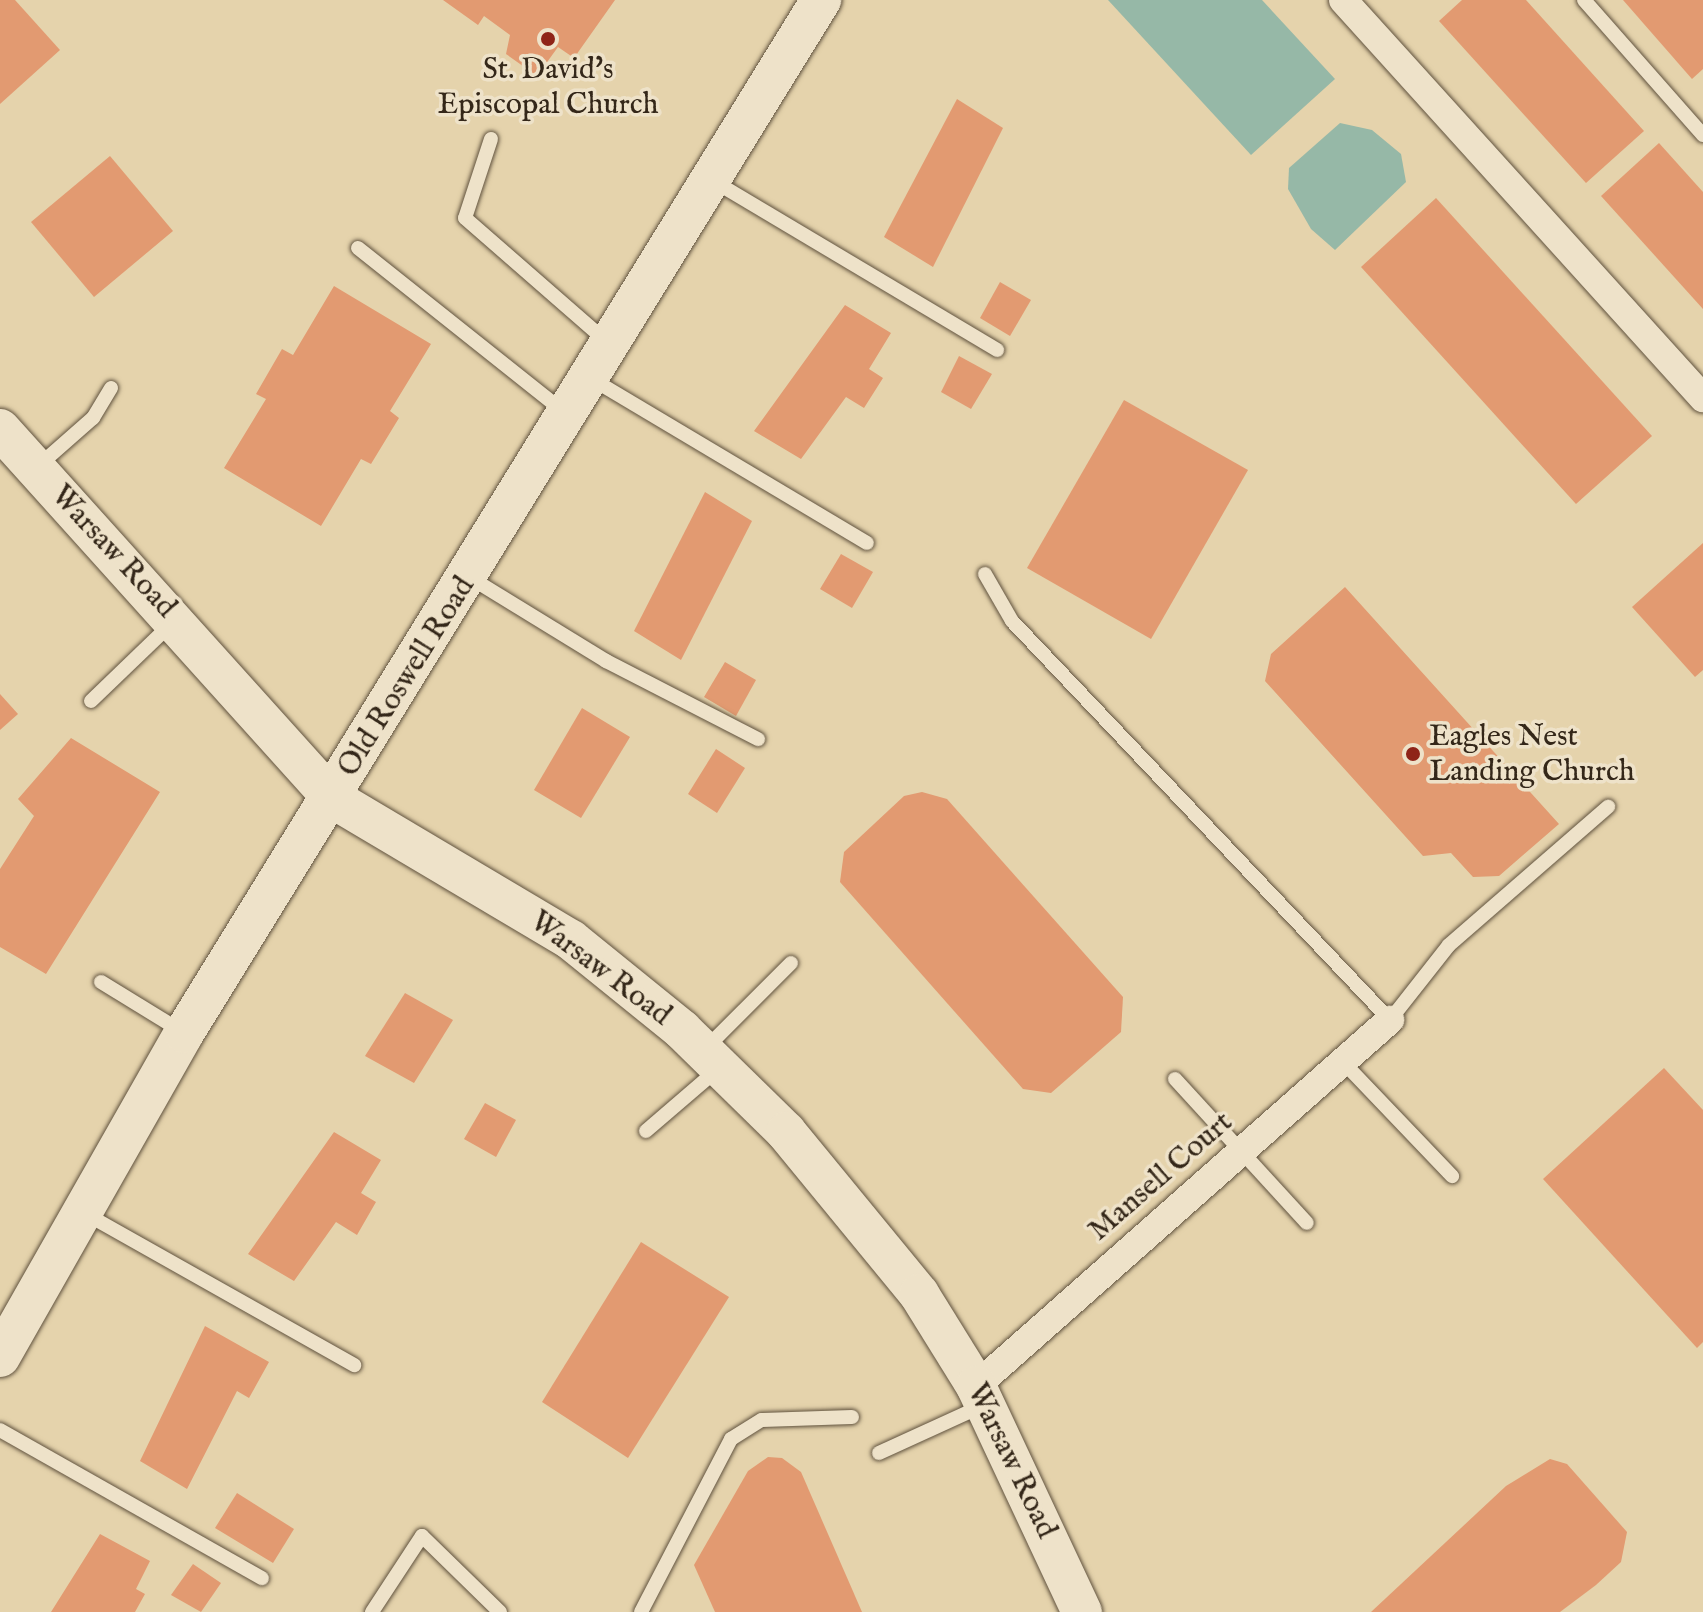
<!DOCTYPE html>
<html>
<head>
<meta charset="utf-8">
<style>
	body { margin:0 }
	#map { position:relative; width:1703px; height:1612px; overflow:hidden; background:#e5d3ac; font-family:"IM FELL English",serif }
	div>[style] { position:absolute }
	.water>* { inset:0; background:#96b8a7 }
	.building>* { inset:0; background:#e29a71 }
	.roads { filter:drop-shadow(0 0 2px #60523e) drop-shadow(0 0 2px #60523e) }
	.lane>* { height:14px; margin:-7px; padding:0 7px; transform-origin:7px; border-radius:7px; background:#eee2c9 }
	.street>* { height:28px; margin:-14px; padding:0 14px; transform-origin:14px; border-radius:14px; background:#eee2c9 }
	.secondary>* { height:40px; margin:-20px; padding:0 20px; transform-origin:20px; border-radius:20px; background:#eee2c9 }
	.dots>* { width:22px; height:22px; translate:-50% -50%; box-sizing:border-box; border:4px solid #eee2c9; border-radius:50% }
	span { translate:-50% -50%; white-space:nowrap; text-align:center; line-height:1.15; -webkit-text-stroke:7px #eee2c9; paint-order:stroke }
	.poi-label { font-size:30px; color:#342719 }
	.left { translate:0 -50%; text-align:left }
	.street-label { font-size:30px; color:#342719 }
</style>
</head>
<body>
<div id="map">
	<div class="water">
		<i style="clip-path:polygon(1108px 0,1262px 0,1335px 79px,1251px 155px)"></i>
		<i style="clip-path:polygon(1340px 123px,1372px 130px,1401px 154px,1406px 182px,1335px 250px,1311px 229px,1288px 189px,1289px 168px)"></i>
	</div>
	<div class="building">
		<i style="clip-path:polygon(0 0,15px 0,60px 50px,0 104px)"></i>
		<i style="clip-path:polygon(443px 0,615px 0,574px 58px,558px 47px,537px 76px,506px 54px,510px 35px,484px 16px,478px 25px)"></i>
		<i style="clip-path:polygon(1462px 0,1526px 0,1644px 131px,1586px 183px,1439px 21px)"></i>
		<i style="clip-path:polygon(1623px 0,1703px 0,1703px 69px,1692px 79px)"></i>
		<i style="clip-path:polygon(957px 99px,1003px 128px,933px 267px,884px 237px)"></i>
		<i style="clip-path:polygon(1659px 143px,1703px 192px,1703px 309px,1601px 196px)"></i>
		<i style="clip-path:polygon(110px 156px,173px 231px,94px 297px,31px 222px)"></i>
		<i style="clip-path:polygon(1436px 198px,1652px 436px,1576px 504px,1361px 267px)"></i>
		<i style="clip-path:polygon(1000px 282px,1031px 300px,1010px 336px,980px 318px)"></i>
		<i style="clip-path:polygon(334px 286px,431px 344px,390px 411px,399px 418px,371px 464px,361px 459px,321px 526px,224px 468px,266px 399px,256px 394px,282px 349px,293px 355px)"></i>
		<i style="clip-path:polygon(845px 305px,891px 333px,869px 369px,883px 378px,864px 408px,846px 397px,801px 459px,754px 431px)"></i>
		<i style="clip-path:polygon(959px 356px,992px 374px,971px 409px,941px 392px)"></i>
		<i style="clip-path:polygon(1124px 400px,1248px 470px,1151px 639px,1027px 568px)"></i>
		<i style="clip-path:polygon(705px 492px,752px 521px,681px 660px,634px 631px)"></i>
		<i style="clip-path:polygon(1703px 543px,1703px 670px,1695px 677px,1632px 607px)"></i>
		<i style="clip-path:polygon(841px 554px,873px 572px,852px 608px,820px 589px)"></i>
		<i style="clip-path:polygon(1345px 587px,1559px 824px,1499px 876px,1473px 877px,1451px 853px,1423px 856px,1265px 681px,1271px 654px)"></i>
		<i style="clip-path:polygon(725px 662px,756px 680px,736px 716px,704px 697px)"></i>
		<i style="clip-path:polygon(0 694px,18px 714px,0 730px)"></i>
		<i style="clip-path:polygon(582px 708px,630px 737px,581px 818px,534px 790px)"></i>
		<i style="clip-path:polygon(71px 738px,160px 792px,46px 974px,0 947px,0 869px,34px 816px,18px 799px)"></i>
		<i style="clip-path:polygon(716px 749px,745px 768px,717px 813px,688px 794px)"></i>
		<i style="clip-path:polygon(922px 792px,947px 799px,1123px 997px,1121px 1032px,1051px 1093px,1023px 1089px,840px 882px,844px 852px,904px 796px)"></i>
		<i style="clip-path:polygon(405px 993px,453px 1020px,414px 1083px,365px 1056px)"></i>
		<i style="clip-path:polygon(1664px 1068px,1703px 1110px,1703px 1342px,1697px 1348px,1543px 1179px)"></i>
		<i style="clip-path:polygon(485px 1103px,516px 1120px,496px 1157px,464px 1139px)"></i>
		<i style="clip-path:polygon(334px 1132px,381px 1160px,361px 1193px,376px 1202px,357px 1235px,336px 1222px,294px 1281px,248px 1254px)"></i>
		<i style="clip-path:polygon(641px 1242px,729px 1297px,628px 1458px,542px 1402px)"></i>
		<i style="clip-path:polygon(205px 1326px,269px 1362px,249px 1398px,237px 1391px,187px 1489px,140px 1461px)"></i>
		<i style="clip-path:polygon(782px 1458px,801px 1472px,862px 1612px,715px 1612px,694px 1565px,748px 1471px,768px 1457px)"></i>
		<i style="clip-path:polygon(1550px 1459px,1567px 1464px,1627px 1532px,1621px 1562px,1596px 1585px,1560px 1612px,1371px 1612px,1506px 1486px)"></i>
		<i style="clip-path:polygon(237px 1493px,294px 1529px,273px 1563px,215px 1528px)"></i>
		<i style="clip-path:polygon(100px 1534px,150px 1561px,136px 1589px,145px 1594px,135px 1612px,51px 1612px)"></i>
		<i style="clip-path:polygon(193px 1564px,221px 1583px,201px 1612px,171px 1595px)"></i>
	</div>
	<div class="roads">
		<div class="lane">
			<i style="left:1584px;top:0;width:180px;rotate:48.6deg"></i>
			<i style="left:491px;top:139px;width:83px;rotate:108.2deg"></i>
			<i style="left:465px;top:218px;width:189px;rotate:41.1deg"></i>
			<i style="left:712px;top:180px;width:332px;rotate:30.8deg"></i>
			<i style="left:358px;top:248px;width:263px;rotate:38.5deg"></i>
			<i style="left:592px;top:379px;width:320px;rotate:30.8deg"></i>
			<i style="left:36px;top:468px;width:76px;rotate:-41.3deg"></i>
			<i style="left:93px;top:418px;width:35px;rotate:-59deg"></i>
			<i style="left:985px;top:574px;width:54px;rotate:60.1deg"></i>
			<i style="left:1012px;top:621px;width:550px;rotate:46.55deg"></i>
			<i style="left:1390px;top:1020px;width:95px;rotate:-51.8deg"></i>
			<i style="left:1449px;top:945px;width:211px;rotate:-41deg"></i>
			<i style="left:469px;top:577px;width:161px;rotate:31.5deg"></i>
			<i style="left:606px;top:661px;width:171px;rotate:27.2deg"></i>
			<i style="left:91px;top:701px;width:112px;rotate:-43.9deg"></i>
			<i style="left:101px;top:982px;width:94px;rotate:31.5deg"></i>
			<i style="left:704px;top:1050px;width:123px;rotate:-45deg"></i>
			<i style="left:1343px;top:1062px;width:158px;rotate:46.3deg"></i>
			<i style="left:1175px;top:1079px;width:195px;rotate:47.5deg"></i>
			<i style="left:646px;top:1131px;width:94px;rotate:-40.7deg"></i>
			<i style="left:86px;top:1214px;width:308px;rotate:29.4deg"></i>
			<i style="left:0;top:1430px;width:301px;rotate:29.5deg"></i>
			<i style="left:879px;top:1453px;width:113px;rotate:-24.5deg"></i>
			<i style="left:372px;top:1612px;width:91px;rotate:-56.7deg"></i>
			<i style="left:422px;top:1536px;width:109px;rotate:44.3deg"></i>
			<i style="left:641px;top:1612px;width:195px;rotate:-62.5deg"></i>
			<i style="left:731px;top:1439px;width:36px;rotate:-32deg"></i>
			<i style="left:762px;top:1420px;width:90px;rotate:-1.9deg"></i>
		</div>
		<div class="street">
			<i style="left:1343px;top:0;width:537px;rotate:47.87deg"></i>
			<i style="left:976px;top:1386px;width:553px;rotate:-41.48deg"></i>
		</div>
		<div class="secondary">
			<i style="left:0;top:429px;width:496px;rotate:48deg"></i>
			<i style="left:332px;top:798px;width:278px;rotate:30.7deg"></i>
			<i style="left:571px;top:940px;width:143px;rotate:39deg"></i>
			<i style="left:682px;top:1030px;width:146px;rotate:44.4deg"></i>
			<i style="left:786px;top:1132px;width:210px;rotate:50.6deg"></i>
			<i style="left:919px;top:1294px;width:108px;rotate:58.2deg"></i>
			<i style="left:976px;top:1386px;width:250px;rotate:64.9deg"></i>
			<i style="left:0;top:1357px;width:373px;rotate:-60.4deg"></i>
			<i style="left:184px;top:1033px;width:1214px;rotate:-58.34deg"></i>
		</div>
	</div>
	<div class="dots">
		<i style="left:548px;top:39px;background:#8f2418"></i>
		<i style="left:1413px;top:754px;background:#8f2418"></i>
	</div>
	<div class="poi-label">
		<span style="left:548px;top:87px">St. David's<br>Episcopal Church</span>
		<span class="left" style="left:1429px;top:754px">Eagles Nest<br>Landing Church</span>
	</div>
	<div class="street-label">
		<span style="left:113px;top:552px;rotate:47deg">Warsaw Road</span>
		<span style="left:407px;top:677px;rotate:-58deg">Old Roswell Road</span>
		<span style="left:600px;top:969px;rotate:37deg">Warsaw Road</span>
		<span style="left:1161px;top:1177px;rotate:-41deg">Mansell Court</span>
		<span style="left:1011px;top:1461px;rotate:64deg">Warsaw Road</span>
	</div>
</div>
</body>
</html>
